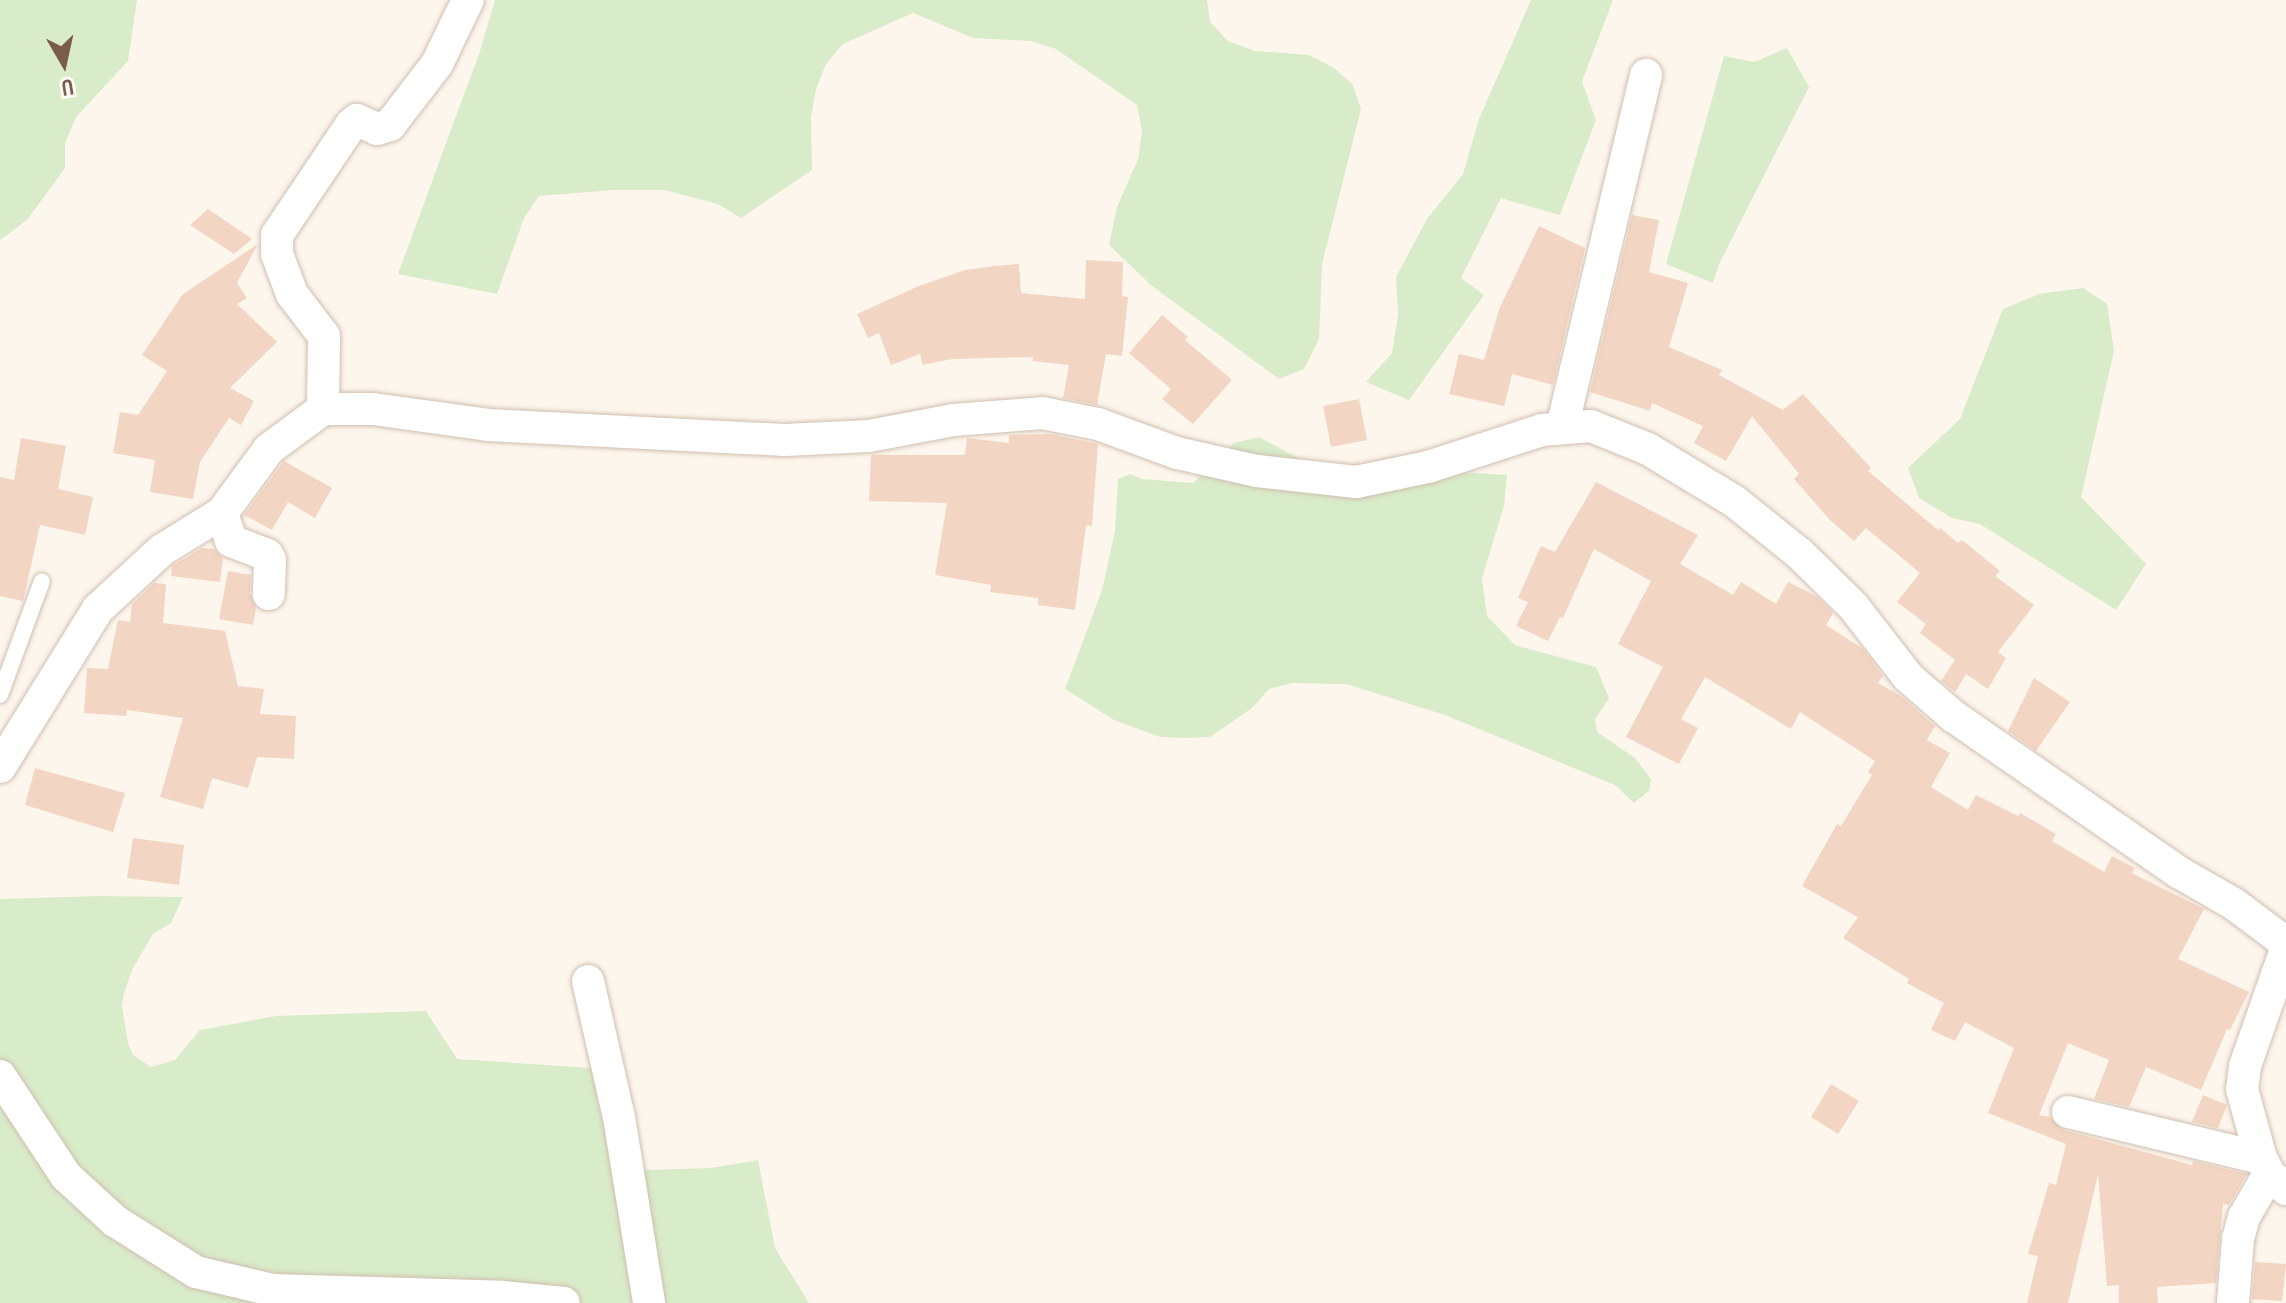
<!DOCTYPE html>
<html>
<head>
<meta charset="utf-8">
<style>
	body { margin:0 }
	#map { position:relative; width:2286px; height:1303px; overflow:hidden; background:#fdf6ec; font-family:"PT Sans Narrow",sans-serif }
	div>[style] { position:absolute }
	.green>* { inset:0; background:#d8ecc9 }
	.building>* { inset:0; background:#f3d5c3 }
	.roads { filter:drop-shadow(0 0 2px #d1beb0) drop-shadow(0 0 2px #d1beb0) }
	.lane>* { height:16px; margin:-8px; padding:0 8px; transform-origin:8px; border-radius:8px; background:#fff }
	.street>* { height:32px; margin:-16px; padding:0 16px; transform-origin:16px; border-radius:16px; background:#fff }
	span { translate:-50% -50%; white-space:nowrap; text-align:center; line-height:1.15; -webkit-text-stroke:8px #fffaf3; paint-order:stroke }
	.north { position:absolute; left:24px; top:24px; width:80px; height:80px; -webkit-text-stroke:6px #fffaf3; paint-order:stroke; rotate:171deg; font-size:22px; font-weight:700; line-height:32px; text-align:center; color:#7a5c4d }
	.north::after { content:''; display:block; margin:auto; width:28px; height:36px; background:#7a5c4d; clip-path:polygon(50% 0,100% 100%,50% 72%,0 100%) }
</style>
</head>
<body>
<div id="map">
	<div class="green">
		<i style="clip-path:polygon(0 0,137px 0,128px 61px,76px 117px,65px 143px,65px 168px,27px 220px,0 240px)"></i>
		<i style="clip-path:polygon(495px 0,1207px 0,1210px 22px,1228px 41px,1255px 51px,1309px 55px,1334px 68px,1353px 85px,1361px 109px,1322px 264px,1319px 339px,1304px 369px,1279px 379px,1152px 286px,1109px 245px,1117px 207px,1138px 159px,1142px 132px,1137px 105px,1056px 49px,1031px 41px,973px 38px,913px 13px,843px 44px,826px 64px,816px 89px,811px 117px,812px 170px,741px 218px,718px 204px,664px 190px,613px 190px,539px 196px,524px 218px,497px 294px,398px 274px,480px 51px)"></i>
		<i style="clip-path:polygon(1531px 0,1613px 0,1582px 82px,1596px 120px,1560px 215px,1501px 198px,1461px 278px,1484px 295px,1409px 400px,1366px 382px,1392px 353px,1398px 315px,1396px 277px,1427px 219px,1463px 174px,1479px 119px)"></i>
		<i style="clip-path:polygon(1787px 48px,1809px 87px,1719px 264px,1713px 283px,1666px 264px,1724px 56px,1754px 62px)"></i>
		<i style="clip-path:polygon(2083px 288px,2107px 304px,2114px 351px,2081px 497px,2146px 564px,2116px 610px,1980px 524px,1952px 518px,1919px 498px,1908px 468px,1960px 419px,2003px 309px,2039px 294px)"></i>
		<i style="clip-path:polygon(1259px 437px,1296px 457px,1326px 483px,1455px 472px,1507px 475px,1504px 506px,1482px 578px,1487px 616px,1515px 645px,1596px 667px,1609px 698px,1595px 719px,1597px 732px,1635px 758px,1651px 779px,1649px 791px,1634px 803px,1615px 785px,1445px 715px,1346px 684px,1292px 683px,1269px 689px,1252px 708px,1210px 737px,1185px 738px,1160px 737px,1114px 720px,1065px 689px,1102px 590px,1115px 531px,1118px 479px,1130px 474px,1142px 479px,1193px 483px,1234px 443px)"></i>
		<i style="clip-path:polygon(100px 896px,183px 897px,171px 923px,153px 934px,132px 970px,124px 993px,122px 1006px,128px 1043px,133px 1055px,151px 1067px,175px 1060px,200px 1030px,276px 1016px,426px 1011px,457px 1059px,591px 1068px,613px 1171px,711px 1168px,758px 1160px,775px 1248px,809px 1303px,0 1303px,0 899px)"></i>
	</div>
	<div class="building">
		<i style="clip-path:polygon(208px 209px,252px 239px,234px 254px,190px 225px)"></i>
		<i style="clip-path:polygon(1632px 215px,1659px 220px,1649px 272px,1688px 283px,1669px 347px,1722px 370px,1719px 375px,1783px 410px,1803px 394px,1871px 468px,1868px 471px,1938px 530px,1940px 528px,1958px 543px,1962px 540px,2000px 571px,1995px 576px,2034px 605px,1998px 652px,2006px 658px,1988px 689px,1966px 674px,1955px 692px,1941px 681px,1955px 660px,1920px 633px,1926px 624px,1897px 602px,1920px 573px,1866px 528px,1854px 541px,1829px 519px,1794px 479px,1799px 474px,1752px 416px,1726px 461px,1694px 443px,1703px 426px,1652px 403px,1650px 411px,1590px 392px)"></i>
		<i style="clip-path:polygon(1539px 226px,1585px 248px,1553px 385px,1512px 374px,1504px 406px,1449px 394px,1459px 354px,1484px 360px,1500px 307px)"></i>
		<i style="clip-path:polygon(258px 244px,237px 283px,247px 298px,237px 304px,277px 342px,230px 388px,254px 401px,241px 425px,229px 418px,200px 462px,193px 499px,150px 492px,155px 460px,113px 453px,120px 412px,138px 415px,167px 371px,142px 355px,183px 294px)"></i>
		<i style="clip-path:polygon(1086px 260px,1123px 262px,1122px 296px,1128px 297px,1122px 356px,1106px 354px,1097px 405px,1063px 398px,1069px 365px,1032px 361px,1033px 357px,952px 359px,923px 365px,920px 354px,891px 365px,879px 333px,868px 338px,857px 314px,919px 286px,965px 270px,995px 266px,1019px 264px,1021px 293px,1085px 299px)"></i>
		<i style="clip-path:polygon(1162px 315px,1188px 337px,1185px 340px,1232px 380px,1193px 424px,1162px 399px,1171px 389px,1129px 353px)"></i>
		<i style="clip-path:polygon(1359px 399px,1367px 440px,1331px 447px,1323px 406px)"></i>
		<i style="clip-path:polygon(1049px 434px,1098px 444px,1092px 526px,1086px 525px,1075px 610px,1038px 605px,1038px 598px,990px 592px,991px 585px,935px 575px,947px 503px,869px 501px,871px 455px,965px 455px,967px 438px,1009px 443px,1009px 435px)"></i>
		<i style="clip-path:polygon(21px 438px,66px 446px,58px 489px,93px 497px,85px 535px,40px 525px,23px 601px,0 596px,0 477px,14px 480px)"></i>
		<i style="clip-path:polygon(284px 461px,332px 488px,315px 518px,288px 502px,272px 530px,244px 515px)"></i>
		<i style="clip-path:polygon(1596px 482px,1698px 535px,1680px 564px,1733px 595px,1741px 582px,1776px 604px,1788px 582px,1816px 596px,1833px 613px,1826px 625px,1863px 649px,1883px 676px,1878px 683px,1901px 696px,1935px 726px,1927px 740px,1950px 753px,1931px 787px,1968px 810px,1976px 795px,2018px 816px,2020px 813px,2056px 834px,2052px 841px,2104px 872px,2112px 856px,2135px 868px,2132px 873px,2204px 909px,2178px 959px,2249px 992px,2230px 1030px,2227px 1029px,2201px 1090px,2146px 1067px,2129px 1107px,2094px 1099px,2109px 1060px,2068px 1043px,2039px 1115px,2050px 1117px,2064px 1130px,2192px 1165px,2193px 1161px,2247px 1174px,2229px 1205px,2223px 1204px,2216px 1283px,2157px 1287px,2158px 1303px,2119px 1303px,2119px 1285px,2107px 1286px,2098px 1174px,2068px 1303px,2027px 1303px,2038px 1256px,2028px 1254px,2049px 1183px,2056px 1185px,2066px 1144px,1988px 1113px,2014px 1048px,1965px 1022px,1955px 1041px,1931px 1030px,1944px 1003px,1907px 983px,1909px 979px,1843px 938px,1858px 917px,1802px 886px,1837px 824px,1841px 826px,1872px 775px,1868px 772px,1875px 761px,1800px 712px,1791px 729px,1705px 677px,1681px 719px,1698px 728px,1679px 764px,1626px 737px,1663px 667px,1618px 644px,1651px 581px,1594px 549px,1563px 618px,1560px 617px,1548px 641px,1516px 626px,1528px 602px,1518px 598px,1541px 546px,1555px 552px)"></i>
		<i style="clip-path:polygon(202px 548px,214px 549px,223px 558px,220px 582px,171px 576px,172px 566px)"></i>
		<i style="clip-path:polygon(228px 571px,251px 575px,250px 594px,256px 607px,253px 625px,219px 619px)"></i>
		<i style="clip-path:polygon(154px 583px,166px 584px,163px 623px,225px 631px,238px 686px,264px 689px,260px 714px,296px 716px,294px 759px,257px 757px,248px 788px,212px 778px,203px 809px,160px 797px,183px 718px,127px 710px,126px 716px,84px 713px,87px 668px,108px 669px,118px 620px,130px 622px,132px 604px)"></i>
		<i style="clip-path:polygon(2034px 678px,2070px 702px,2036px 751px,2008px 731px)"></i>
		<i style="clip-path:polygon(35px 768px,125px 793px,113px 832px,25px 805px)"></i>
		<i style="clip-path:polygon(133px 838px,184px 845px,179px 885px,127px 878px)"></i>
		<i style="clip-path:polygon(1831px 1084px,1859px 1101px,1838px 1134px,1811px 1117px)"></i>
		<i style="clip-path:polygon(2203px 1095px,2227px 1105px,2218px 1128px,2192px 1122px)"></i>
		<i style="clip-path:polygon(2255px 1262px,2286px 1264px,2282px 1301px,2252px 1299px)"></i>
	</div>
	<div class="roads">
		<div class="lane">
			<i style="left:0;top:695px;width:121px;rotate:-69.8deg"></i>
		</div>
		<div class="street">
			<i style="left:323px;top:409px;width:73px;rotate:-89.2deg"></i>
			<i style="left:324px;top:336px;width:53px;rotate:-127.3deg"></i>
			<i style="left:292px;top:294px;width:43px;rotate:-110.6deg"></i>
			<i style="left:277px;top:254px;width:19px;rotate:-90deg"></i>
			<i style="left:277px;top:235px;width:133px;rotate:-56.1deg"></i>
			<i style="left:351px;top:125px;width:8px;rotate:-40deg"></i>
			<i style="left:357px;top:120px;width:22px;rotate:24deg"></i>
			<i style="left:377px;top:129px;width:14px;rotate:-17deg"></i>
			<i style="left:390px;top:125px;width:77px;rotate:-52.4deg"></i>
			<i style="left:437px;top:64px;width:71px;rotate:-64.2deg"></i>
			<i style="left:1562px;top:428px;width:363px;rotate:-76.6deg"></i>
			<i style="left:222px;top:513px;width:29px;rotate:72deg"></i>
			<i style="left:231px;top:541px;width:39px;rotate:21deg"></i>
			<i style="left:267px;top:555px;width:6px;rotate:59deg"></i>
			<i style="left:270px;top:560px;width:34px;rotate:92deg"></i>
			<i style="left:0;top:767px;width:186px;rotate:-58.2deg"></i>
			<i style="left:98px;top:609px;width:87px;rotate:-42.7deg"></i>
			<i style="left:162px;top:550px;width:70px;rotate:-31.7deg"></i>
			<i style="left:222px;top:513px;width:79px;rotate:-53.7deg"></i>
			<i style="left:269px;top:449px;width:67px;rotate:-36.5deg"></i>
			<i style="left:323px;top:409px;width:50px"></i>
			<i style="left:373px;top:409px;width:116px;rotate:7.9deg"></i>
			<i style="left:488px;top:425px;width:297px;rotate:2.9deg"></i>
			<i style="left:785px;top:440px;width:84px;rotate:-2.7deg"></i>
			<i style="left:869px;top:436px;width:86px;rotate:-10.7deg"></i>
			<i style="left:954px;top:420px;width:88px;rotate:-4.5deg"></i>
			<i style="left:1042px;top:413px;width:57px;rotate:11.1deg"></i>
			<i style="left:1098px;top:424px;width:84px;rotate:20.2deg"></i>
			<i style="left:1177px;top:453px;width:82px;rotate:12.7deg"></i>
			<i style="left:1257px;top:471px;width:100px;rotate:6.3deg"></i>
			<i style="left:1356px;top:482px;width:74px;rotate:-11.8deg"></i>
			<i style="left:1428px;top:467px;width:120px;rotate:-18deg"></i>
			<i style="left:1542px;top:430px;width:49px;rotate:-4.7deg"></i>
			<i style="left:1591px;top:426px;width:61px;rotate:22deg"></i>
			<i style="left:1648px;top:449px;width:100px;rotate:31.2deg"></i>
			<i style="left:1734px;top:501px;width:83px;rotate:38.7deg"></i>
			<i style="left:1799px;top:553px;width:76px;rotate:44.5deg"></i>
			<i style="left:1853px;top:606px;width:90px;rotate:52.2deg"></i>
			<i style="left:1908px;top:677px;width:60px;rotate:40.9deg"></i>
			<i style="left:1953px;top:716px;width:276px;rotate:34.7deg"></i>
			<i style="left:2180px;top:873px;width:62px;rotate:29.9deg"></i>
			<i style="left:2234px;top:904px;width:65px;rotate:36.9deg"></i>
			<i style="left:2286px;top:949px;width:124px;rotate:109.3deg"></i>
			<i style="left:2245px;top:1066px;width:23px;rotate:97deg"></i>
			<i style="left:2242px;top:1089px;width:72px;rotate:74.6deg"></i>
			<i style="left:2261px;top:1158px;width:18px;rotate:63deg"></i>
			<i style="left:2269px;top:1174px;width:23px;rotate:41deg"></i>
			<i style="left:588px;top:981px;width:139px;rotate:77.2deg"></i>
			<i style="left:619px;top:1117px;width:188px;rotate:80.8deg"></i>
			<i style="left:0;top:1076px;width:120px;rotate:56.6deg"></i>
			<i style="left:66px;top:1176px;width:67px;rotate:42.6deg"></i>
			<i style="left:115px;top:1221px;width:96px;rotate:32.2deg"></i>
			<i style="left:196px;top:1272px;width:78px;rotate:13.3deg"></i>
			<i style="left:272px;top:1290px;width:230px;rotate:1.7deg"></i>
			<i style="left:502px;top:1297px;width:62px;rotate:5.5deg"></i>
			<i style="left:2068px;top:1112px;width:198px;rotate:13.4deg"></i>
			<i style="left:2233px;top:1303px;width:64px;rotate:-85.5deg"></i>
			<i style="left:2238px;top:1239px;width:23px;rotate:-75deg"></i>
			<i style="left:2244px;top:1217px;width:50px;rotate:-59.8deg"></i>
		</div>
	</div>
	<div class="north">U</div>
</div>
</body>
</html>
